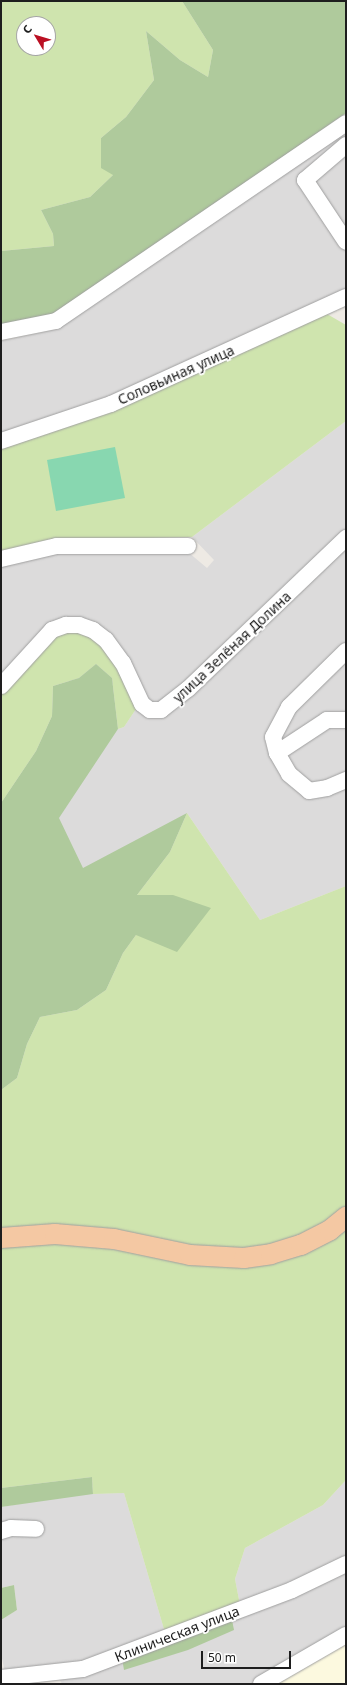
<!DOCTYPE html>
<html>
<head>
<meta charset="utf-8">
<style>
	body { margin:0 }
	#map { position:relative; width:347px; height:1685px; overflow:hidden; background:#eeeae4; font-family:"Noto Sans",sans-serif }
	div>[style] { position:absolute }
	.residential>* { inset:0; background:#dcdbdb }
	.education>* { inset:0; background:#fcf9df }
	.grass>* { inset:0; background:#cfe4ae }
	.forest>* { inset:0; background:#afca9c }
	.pitch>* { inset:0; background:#88d7b0 }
	.roads { filter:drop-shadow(0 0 1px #9f9f9f) drop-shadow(0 0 1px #9f9f9f) }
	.minor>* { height:16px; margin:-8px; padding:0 8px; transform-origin:8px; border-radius:8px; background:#fff }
	.major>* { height:20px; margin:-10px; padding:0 10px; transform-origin:10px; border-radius:10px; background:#f4c8a3 }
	span { translate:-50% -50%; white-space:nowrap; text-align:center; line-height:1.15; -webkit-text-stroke:3.5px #fff; paint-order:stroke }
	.street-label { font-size:14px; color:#1e1e1e }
	.frame { position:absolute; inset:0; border:2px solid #1e1e1e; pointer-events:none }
	.north { position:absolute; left:16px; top:16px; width:40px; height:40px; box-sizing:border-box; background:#fff; border:1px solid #a5a5a5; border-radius:50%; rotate:308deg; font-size:11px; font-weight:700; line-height:16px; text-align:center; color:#1e1e1e }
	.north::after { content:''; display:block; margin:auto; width:14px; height:18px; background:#bb1023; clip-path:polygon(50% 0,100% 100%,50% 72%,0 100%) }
	.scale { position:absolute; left:201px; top:1651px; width:90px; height:18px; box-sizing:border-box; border:2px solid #1e1e1e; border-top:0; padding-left:5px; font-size:12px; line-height:14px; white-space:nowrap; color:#1e1e1e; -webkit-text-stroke:3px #fff; paint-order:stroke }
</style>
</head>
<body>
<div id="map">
	<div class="residential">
		<i style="clip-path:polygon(346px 130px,346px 290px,110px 398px,1px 435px,1px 341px,57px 329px)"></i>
		<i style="clip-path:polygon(346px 421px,346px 531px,166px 701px,153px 705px,148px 700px,141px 686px,1px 676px,1px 563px,57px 550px,188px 552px,207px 568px,214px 560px,192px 537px)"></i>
		<i style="clip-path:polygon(346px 544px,346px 886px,260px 920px,187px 813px,104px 890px,23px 838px,118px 729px,124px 727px,136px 709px,154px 717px)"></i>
		<i style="clip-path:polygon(346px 1480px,346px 1560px,240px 1605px,235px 1579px,245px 1548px,323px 1505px)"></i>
		<i style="clip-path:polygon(124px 1493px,166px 1636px,83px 1666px,5px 1672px,1px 1654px,1px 1620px,17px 1610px,14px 1585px,1px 1588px,1px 1507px,77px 1494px)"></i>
		<i style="clip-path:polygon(346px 1569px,346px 1630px,254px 1684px,62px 1684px,58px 1676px)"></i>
	</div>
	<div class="education">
		<i style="clip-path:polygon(346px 1640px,346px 1684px,273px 1684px)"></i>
	</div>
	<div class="grass">
		<i style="clip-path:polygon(evenodd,1px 1px,182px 1px,213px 50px,208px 77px,180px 60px,146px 31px,154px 80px,126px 117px,101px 138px,113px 175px,90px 197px,41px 210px,53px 234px,54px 246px,1px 251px,1px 1px,24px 24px,48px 24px,48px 48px,24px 48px,24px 24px)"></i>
		<i style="clip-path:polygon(327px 314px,346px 325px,346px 421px,192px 537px,57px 540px,1px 551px,1px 446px)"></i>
		<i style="clip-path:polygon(68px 631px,90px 635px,102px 646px,119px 667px,136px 709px,124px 727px,118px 729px,112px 678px,96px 664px,79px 678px,53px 686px,52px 716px,36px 751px,1px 803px,1px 695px,56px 635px)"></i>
		<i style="clip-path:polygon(187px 813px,260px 920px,346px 886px,346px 1207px,325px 1223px,296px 1239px,261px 1248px,229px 1251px,1px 1232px,1px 1090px,17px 1078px,27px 1044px,40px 1017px,77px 1010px,106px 990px,123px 953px,136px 935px,173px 895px,137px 895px,170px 852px)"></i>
		<i style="clip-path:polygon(346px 1225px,346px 1480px,323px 1505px,245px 1548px,235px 1579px,240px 1605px,166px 1636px,124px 1493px,93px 1494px,92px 1477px,1px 1488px,1px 1243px,54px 1240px,215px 1265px)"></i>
	</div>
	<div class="forest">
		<i style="clip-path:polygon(182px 1px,346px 1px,346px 113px,58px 313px,1px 325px,1px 251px,54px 246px,53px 234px,41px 210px,90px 197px,113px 175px,101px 168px,101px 138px,126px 117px,154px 80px,146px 31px,180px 60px,208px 77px,213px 50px)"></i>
		<i style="clip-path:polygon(96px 664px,112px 678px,118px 729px,59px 818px,83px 868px,187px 813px,170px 852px,137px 895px,173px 895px,211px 908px,177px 952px,136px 935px,123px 953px,106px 990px,77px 1010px,40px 1017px,27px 1044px,17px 1078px,1px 1090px,1px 803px,36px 751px,52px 716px,53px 686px,79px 678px)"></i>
		<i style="clip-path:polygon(92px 1477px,93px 1494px,1px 1507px,1px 1488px)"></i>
		<i style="clip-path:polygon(14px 1585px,17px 1610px,1px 1620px,1px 1588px)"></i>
		<i style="clip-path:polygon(232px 1620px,234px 1630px,188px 1650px,124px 1670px,122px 1658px)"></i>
	</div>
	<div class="pitch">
		<i style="clip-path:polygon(115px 447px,125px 498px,56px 511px,47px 460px)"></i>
	</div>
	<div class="roads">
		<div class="minor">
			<i style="left:346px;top:145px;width:54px;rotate:139.5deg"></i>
			<i style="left:305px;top:180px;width:74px;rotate:56.5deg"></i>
			<i style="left:1px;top:332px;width:56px;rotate:-11.3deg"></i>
			<i style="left:56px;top:321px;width:351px;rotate:-34.3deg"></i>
			<i style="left:1px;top:441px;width:116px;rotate:-18.6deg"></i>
			<i style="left:111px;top:404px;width:258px;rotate:-24.5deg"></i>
			<i style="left:1px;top:559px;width:57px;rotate:-13.1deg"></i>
			<i style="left:57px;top:546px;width:131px"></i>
			<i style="left:346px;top:651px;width:80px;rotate:135.5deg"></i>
			<i style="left:289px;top:707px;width:34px;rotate:118deg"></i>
			<i style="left:273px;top:737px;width:16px;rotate:76deg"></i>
			<i style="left:277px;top:753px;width:24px;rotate:60deg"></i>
			<i style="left:289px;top:774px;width:26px;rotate:40deg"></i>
			<i style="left:309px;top:791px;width:18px;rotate:-9deg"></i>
			<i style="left:327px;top:788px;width:21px;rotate:-23deg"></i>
			<i style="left:1px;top:686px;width:76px;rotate:-47.7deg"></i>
			<i style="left:52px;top:630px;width:15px;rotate:-20deg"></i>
			<i style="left:66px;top:625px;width:13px"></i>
			<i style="left:79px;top:625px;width:15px;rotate:20deg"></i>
			<i style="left:93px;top:630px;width:16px;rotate:38deg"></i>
			<i style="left:106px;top:640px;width:29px;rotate:54deg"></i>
			<i style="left:123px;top:663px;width:45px;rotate:65.1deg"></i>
			<i style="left:142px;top:704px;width:10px;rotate:37deg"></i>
			<i style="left:150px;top:710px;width:11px"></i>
			<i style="left:161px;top:710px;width:34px;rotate:-38deg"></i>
			<i style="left:188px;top:689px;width:219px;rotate:-43.7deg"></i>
			<i style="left:277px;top:753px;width:60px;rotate:-33.4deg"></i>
			<i style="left:327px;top:720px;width:19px"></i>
			<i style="left:1px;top:1531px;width:10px;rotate:-17deg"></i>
			<i style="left:11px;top:1528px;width:25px;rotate:2deg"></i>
			<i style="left:1px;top:1678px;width:82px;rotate:-6.3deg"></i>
			<i style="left:83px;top:1669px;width:223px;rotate:-20.7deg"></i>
			<i style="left:292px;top:1590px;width:60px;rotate:-25.7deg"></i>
			<i style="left:261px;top:1684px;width:98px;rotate:-30deg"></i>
		</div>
		<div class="major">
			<i style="left:1px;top:1238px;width:54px;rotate:-4.2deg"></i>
			<i style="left:55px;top:1234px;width:59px;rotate:4.8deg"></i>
			<i style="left:114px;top:1239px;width:78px;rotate:11.9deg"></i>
			<i style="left:190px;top:1255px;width:54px;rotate:3.2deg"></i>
			<i style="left:244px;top:1258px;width:27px;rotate:-8deg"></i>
			<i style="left:271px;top:1254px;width:31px;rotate:-17deg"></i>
			<i style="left:301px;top:1245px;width:33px;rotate:-27deg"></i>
			<i style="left:330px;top:1230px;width:21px;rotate:-39deg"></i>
		</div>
	</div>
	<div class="street-label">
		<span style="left:176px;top:375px;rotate:-24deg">Соловьиная улица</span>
		<span style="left:232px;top:647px;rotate:-43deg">улица Зелёная Долина</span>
		<span style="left:177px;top:1634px;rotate:-21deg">Клиническая улица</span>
	</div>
	<div class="frame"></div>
	<div class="north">С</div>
	<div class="scale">50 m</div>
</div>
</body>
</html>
